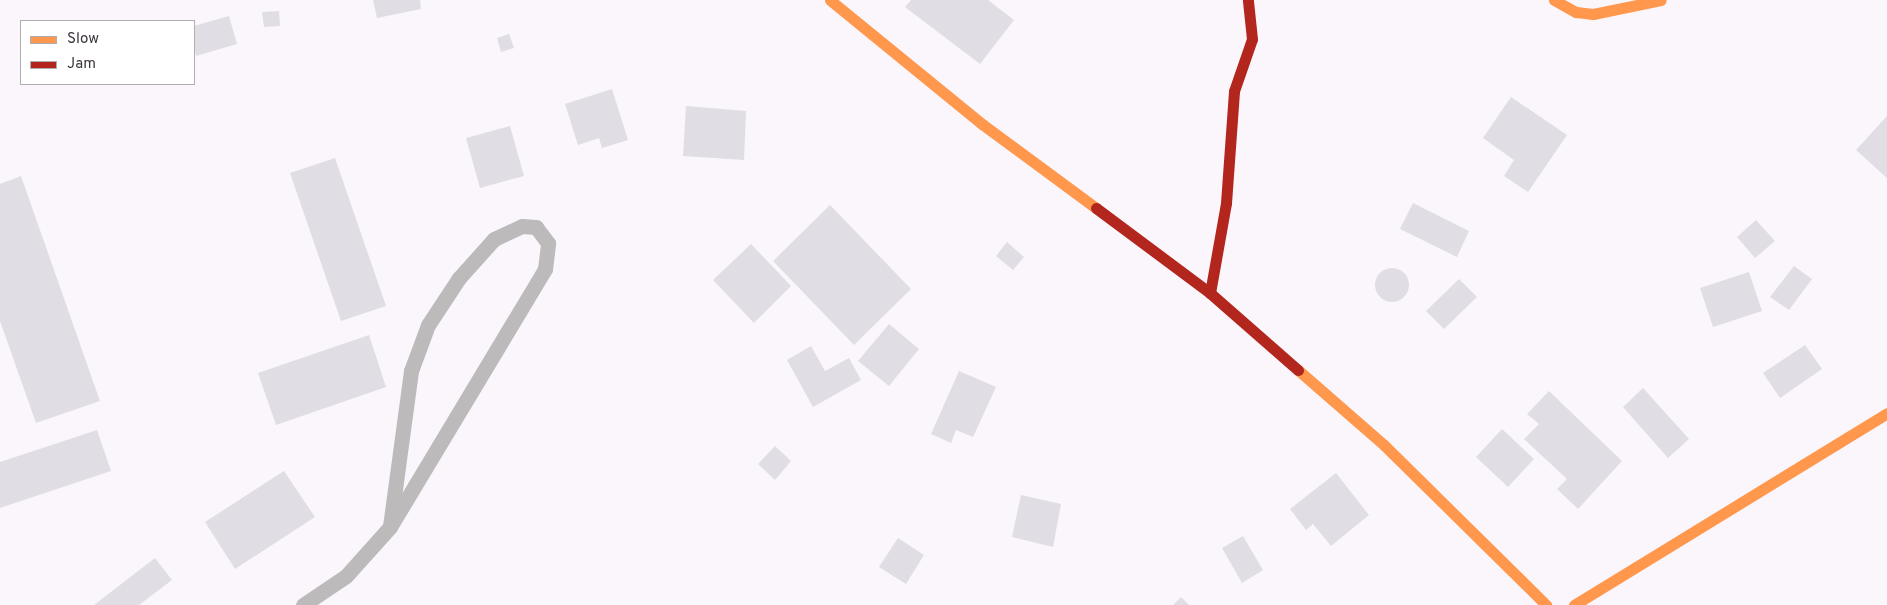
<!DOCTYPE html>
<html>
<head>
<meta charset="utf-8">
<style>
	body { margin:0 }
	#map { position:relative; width:1887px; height:605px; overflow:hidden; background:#fbf6fc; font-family:Overpass,sans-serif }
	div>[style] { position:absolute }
	.building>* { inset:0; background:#e0dde4 }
	.round { border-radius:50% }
	.lane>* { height:15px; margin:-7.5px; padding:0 7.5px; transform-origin:7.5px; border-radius:7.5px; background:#bdbabb }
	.slow>* { height:11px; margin:-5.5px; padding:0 5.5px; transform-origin:5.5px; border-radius:5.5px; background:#ff974d }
	.jam>* { height:11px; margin:-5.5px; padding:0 5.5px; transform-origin:5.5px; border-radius:5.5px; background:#b3261e }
	span { translate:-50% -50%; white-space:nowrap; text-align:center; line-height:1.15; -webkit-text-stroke:5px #fff; paint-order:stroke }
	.legend { position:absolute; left:20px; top:20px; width:175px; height:65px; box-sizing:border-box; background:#fff; border:1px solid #b1aeb1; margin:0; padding:6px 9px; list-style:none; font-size:15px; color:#3c353d }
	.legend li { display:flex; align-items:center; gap:10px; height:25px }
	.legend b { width:25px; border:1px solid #b1aeb1 }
</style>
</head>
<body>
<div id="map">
	<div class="building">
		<i style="clip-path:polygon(373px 0,420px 0,421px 9px,377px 18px)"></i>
		<i style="clip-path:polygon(911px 0,988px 0,1014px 20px,980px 64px,905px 7px)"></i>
		<i style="clip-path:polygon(279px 11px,280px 26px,264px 27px,262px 12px)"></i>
		<i style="clip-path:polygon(229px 16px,237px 44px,196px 56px,194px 47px,194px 26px)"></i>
		<i style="clip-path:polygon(509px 34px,514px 48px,501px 52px,497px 38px)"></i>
		<i style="clip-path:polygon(612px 89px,628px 140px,602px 148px,599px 138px,578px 145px,565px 104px)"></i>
		<i style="clip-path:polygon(1511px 97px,1567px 135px,1528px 192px,1504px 176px,1514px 160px,1483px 138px)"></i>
		<i style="clip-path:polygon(686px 106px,746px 111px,744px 160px,683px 156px)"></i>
		<i style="clip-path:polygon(1887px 116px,1887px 178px,1856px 150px)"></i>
		<i style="clip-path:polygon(510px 126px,524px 176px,480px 188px,466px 138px)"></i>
		<i style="clip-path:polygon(335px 158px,386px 306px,341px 321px,290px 173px)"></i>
		<i style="clip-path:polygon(21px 176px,100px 401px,36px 423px,0 321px,0 184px)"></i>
		<i style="clip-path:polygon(1413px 203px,1469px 231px,1457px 257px,1400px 229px)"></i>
		<i style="clip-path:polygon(830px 205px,911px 289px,854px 345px,773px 261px)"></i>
		<i style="clip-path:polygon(1756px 220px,1775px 241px,1755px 258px,1737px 237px)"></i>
		<i style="clip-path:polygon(1007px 242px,1024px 257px,1013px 270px,996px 256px)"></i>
		<i style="clip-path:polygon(751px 244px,791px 286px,754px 323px,713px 280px)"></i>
		<i style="clip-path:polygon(1794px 266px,1812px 279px,1789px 310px,1770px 297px)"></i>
		<i class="round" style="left:1375px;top:268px;width:34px;height:34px"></i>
		<i style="clip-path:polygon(1749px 272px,1762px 311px,1713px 327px,1700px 288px)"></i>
		<i style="clip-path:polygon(1459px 279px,1477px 297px,1444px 329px,1426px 311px)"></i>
		<i style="clip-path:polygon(889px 324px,919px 349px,889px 386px,858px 361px)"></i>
		<i style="clip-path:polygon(369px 335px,386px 387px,276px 425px,258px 373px)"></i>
		<i style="clip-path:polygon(1805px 345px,1822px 369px,1780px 398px,1763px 373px)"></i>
		<i style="clip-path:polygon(811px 346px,825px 371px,849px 358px,861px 380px,813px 407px,787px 360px)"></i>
		<i style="clip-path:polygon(959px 371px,996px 387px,973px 437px,956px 430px,951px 443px,931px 434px)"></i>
		<i style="clip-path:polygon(1643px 388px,1689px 439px,1668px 458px,1623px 407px)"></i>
		<i style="clip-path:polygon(1549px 391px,1622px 461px,1578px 509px,1557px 489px,1567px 479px,1524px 439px,1539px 424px,1527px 414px)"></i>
		<i style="clip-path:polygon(1502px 429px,1534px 459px,1508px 487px,1476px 457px)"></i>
		<i style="clip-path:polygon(97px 430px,111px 471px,0 508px,0 462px)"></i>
		<i style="clip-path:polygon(775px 446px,791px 461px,775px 480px,758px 464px)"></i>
		<i style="clip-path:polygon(284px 471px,315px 517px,235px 569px,205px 522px)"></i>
		<i style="clip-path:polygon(1336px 473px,1369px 515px,1331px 546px,1313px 524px,1306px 530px,1290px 509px)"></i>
		<i style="clip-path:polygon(1021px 495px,1061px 504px,1053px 547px,1012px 537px)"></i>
		<i style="clip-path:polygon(1243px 536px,1263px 570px,1242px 583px,1222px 548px)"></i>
		<i style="clip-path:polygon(898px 538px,924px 555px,906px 584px,879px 567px)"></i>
		<i style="clip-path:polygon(155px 558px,172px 580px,139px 605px,94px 605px)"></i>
		<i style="clip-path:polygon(1181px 597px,1189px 605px,1173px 605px)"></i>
	</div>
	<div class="lane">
		<i style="left:303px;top:605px;width:52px;rotate:-34deg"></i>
		<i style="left:346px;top:576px;width:66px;rotate:-48.1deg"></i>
		<i style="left:390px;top:527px;width:301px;rotate:-59deg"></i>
		<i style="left:545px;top:269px;width:26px;rotate:-83deg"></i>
		<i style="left:548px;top:243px;width:20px;rotate:-127deg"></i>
		<i style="left:536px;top:227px;width:14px;rotate:-176deg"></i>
		<i style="left:522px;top:226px;width:31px;rotate:155deg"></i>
		<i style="left:494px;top:239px;width:52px;rotate:131.9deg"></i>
		<i style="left:459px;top:278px;width:56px;rotate:123.4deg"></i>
		<i style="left:428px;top:325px;width:49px;rotate:110.3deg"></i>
		<i style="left:411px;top:371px;width:157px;rotate:97.7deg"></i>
	</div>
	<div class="slow">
		<i style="left:830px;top:0;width:196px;rotate:39.2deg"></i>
		<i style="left:982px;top:124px;width:142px;rotate:36.4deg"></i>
		<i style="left:1554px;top:0;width:25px;rotate:29deg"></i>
		<i style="left:1576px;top:12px;width:17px;rotate:7deg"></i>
		<i style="left:1593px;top:14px;width:69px;rotate:-11.6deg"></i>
		<i style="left:1298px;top:370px;width:114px;rotate:41.1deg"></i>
		<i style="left:1384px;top:445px;width:228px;rotate:44.6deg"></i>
		<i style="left:1574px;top:605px;width:367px;rotate:-31.5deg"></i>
	</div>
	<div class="jam">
		<i style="left:1096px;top:208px;width:142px;rotate:36.7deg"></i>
		<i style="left:1210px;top:293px;width:117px;rotate:41.2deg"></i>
		<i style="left:1210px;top:293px;width:91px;rotate:-79.9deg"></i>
		<i style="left:1226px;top:203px;width:112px;rotate:-85.9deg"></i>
		<i style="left:1234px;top:91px;width:55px;rotate:-70.9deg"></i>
		<i style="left:1252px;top:39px;width:39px;rotate:-96deg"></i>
	</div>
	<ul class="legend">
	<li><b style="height:6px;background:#ff974d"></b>Slow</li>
	<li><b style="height:6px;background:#b3261e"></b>Jam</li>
	</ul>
</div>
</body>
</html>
